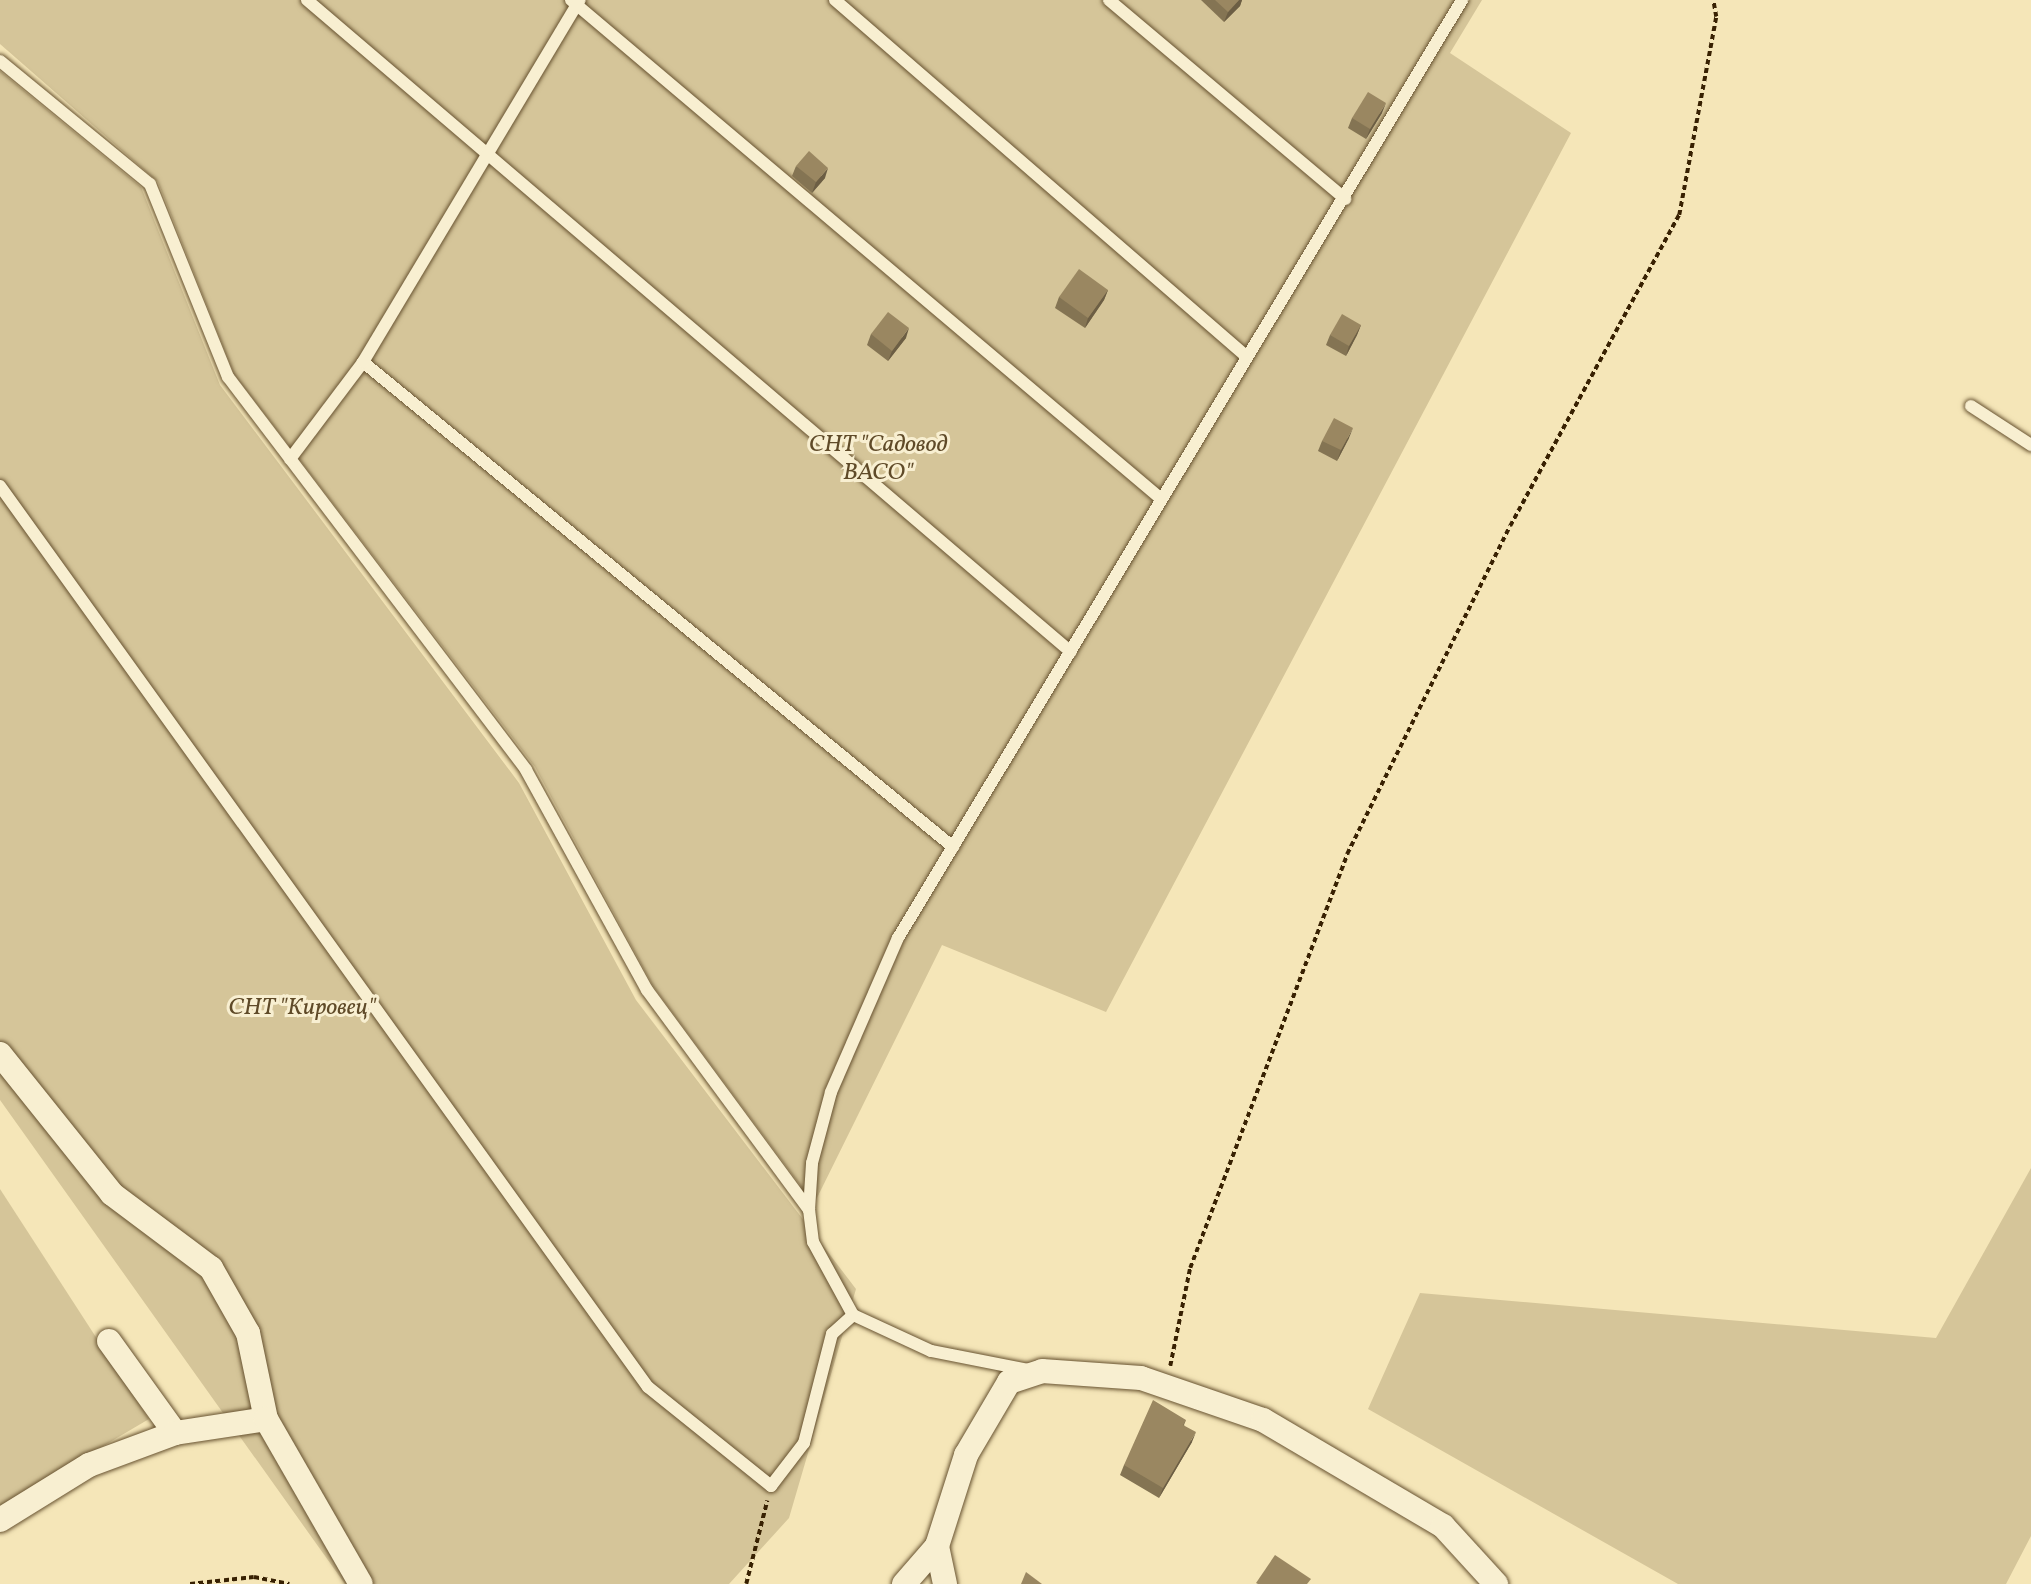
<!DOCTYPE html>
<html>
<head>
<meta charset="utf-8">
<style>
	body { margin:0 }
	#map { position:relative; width:2031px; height:1584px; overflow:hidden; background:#f5e6b8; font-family:Vollkorn,serif }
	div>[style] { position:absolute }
	.green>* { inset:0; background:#d5c599 }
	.path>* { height:3.5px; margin-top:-1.75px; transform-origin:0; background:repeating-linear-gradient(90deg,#382102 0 5px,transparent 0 8.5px) }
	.roads { filter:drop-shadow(0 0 2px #675230) drop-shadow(0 0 2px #675230) }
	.service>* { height:12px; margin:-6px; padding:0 6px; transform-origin:6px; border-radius:6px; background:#f8efd1 }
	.minor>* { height:24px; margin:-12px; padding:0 12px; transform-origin:12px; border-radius:12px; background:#f8efd1 }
	.wall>* { inset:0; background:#847453 }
	.shaded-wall>* { inset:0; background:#6c5e44 }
	.building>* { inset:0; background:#9a8761 }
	span { translate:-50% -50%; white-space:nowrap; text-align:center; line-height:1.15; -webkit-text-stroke:6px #f8efd1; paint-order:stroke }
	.park-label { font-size:24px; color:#5f4a28; font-style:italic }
</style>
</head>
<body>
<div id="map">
	<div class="green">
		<i style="clip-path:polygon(0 0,1482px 0,1450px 53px,1571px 133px,1106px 1012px,942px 945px,814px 1204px,653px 986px,535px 767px,234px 374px,158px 182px,0 44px)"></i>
		<i style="clip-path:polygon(0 71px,141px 187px,220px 385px,519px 783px,636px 1000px,856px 1289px,789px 1518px,729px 1584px,345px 1584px,0 1100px)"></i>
		<i style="clip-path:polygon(2031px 1168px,2031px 1536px,2006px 1584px,1678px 1584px,1368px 1409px,1420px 1293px,1936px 1338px)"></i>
		<i style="clip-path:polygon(0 1189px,149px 1419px,0 1507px)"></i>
	</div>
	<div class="path">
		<i style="left:1170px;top:1366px;width:100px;rotate:-78.5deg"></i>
		<i style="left:1190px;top:1268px;width:443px;rotate:-69.2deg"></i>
		<i style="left:1347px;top:854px;width:366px;rotate:-63.6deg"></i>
		<i style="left:1510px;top:526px;width:354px;rotate:-61.5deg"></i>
		<i style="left:1679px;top:215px;width:201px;rotate:-79.4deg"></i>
		<i style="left:1716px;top:17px;width:17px;rotate:-100deg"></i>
		<i style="left:190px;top:1584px;width:64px;rotate:-6.2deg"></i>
		<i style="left:254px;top:1577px;width:36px;rotate:11deg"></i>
		<i style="left:746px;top:1584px;width:86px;rotate:-75.8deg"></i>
	</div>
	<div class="roads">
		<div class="service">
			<i style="left:307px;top:0;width:1004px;rotate:40.48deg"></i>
			<i style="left:571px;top:0;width:771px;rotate:40.21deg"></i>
			<i style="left:835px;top:0;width:545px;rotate:40.91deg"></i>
			<i style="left:1109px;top:0;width:309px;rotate:40.1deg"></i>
			<i style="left:0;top:61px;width:194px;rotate:39.4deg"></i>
			<i style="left:150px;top:184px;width:208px;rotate:68deg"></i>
			<i style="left:228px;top:377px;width:493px;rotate:52.8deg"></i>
			<i style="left:526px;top:770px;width:251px;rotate:61.2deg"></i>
			<i style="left:647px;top:990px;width:273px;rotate:53.6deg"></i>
			<i style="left:363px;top:362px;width:764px;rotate:39.42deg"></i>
			<i style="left:1971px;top:406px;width:72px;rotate:33deg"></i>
			<i style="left:290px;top:459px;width:121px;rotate:-53deg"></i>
			<i style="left:363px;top:362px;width:422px;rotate:-59.1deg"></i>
			<i style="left:0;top:486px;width:1110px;rotate:54.28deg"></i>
			<i style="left:648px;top:1387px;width:158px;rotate:38.8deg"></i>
			<i style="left:771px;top:1486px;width:54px;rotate:-52.5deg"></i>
			<i style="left:804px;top:1443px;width:113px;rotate:-75.6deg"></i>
			<i style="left:832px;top:1334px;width:28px;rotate:-42deg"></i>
			<i style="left:1028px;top:1370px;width:99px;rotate:-168.9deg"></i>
			<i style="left:931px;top:1351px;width:86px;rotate:-155.2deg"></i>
			<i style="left:853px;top:1315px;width:83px;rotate:-118.7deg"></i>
			<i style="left:813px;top:1242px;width:32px;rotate:-97deg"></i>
			<i style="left:809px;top:1210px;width:47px;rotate:-86.3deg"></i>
			<i style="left:812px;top:1163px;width:73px;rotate:-75deg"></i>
			<i style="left:831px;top:1092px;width:168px;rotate:-66.5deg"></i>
			<i style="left:898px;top:938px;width:1095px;rotate:-58.98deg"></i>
		</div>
		<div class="minor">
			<i style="left:0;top:1054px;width:179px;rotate:51.3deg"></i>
			<i style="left:112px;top:1194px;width:124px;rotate:36.8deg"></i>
			<i style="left:211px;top:1268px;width:75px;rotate:60.4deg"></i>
			<i style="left:248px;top:1333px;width:88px;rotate:78.2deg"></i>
			<i style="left:109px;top:1341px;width:113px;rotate:54.3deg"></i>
			<i style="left:0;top:1520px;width:105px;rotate:-31.7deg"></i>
			<i style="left:89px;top:1465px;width:92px;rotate:-20.4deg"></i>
			<i style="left:175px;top:1433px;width:92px;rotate:-8.7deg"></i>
			<i style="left:266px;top:1419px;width:190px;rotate:60.1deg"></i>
			<i style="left:904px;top:1584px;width:50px;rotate:-49deg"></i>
			<i style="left:945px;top:1584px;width:39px;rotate:-102deg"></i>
			<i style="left:937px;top:1546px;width:96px;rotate:-72.3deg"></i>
			<i style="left:966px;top:1455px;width:85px;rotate:-59.5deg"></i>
			<i style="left:1009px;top:1382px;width:35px;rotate:-18deg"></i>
			<i style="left:1042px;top:1371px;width:99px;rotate:4deg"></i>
			<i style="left:1141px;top:1378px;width:129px;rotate:19deg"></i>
			<i style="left:1263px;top:1420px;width:209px;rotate:30.5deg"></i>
			<i style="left:1443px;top:1526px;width:79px;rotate:47.6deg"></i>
		</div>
	</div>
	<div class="wall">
		<i style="clip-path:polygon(1201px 0,1242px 0,1240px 6px,1224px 22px)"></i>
		<i style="clip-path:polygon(1382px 113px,1366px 139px,1348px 128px,1352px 118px)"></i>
		<i style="clip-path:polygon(796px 166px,825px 178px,812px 193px,792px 176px)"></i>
		<i style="clip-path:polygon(1108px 290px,1104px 300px,1085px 328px,1055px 308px,1059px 297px)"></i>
		<i style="clip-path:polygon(1361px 325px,1357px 335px,1346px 356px,1326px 345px,1330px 335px)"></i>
		<i style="clip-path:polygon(871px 334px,906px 338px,888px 361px,867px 345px)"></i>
		<i style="clip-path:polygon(1349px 438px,1337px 461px,1318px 451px,1322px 441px)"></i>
		<i style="clip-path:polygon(1186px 1420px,1184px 1425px,1192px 1442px,1159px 1498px,1120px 1475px,1124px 1465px)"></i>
	</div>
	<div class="shaded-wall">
		<i style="clip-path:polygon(1239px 0,1242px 0,1240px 6px,1224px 22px,1228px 12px)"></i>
		<i style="clip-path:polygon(1386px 103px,1382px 113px,1366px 139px,1370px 129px)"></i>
		<i style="clip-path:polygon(828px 168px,825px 178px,812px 193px,816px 182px)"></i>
		<i style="clip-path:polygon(1108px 290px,1104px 300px,1085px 328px,1088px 318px)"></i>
		<i style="clip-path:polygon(1361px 325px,1357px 335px,1346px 356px,1349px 346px)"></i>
		<i style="clip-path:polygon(909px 328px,906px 338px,888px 361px,892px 351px)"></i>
		<i style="clip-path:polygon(1353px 428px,1349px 438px,1337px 461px,1341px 450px)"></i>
		<i style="clip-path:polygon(1196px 1432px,1192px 1442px,1159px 1498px,1163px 1488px)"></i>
	</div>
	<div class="building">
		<i style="clip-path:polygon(1215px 0,1239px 0,1228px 12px)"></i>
		<i style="clip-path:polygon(1368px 92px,1386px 103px,1370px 129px,1352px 118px)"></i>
		<i style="clip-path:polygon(809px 151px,828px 168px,816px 182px,796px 166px)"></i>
		<i style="clip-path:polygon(1079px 269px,1108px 290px,1088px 318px,1059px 297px)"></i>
		<i style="clip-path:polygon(888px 312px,909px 328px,892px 351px,871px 334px)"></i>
		<i style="clip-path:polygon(1342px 314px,1361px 325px,1349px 346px,1330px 335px)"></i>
		<i style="clip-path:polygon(1334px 418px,1353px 428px,1341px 450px,1322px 441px)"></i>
		<i style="clip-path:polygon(1153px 1400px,1186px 1420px,1183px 1425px,1196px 1432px,1163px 1488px,1124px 1465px)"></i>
		<i style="clip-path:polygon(1275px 1555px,1311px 1579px,1307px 1584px,1258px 1584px,1256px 1583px)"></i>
		<i style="clip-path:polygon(1026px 1572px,1042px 1584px,1021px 1584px)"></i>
	</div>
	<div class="park-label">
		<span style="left:878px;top:460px">СНТ "Садовод<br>ВАСО"</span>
		<span style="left:302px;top:1009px">СНТ "Кировец"</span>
	</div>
</div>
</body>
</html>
